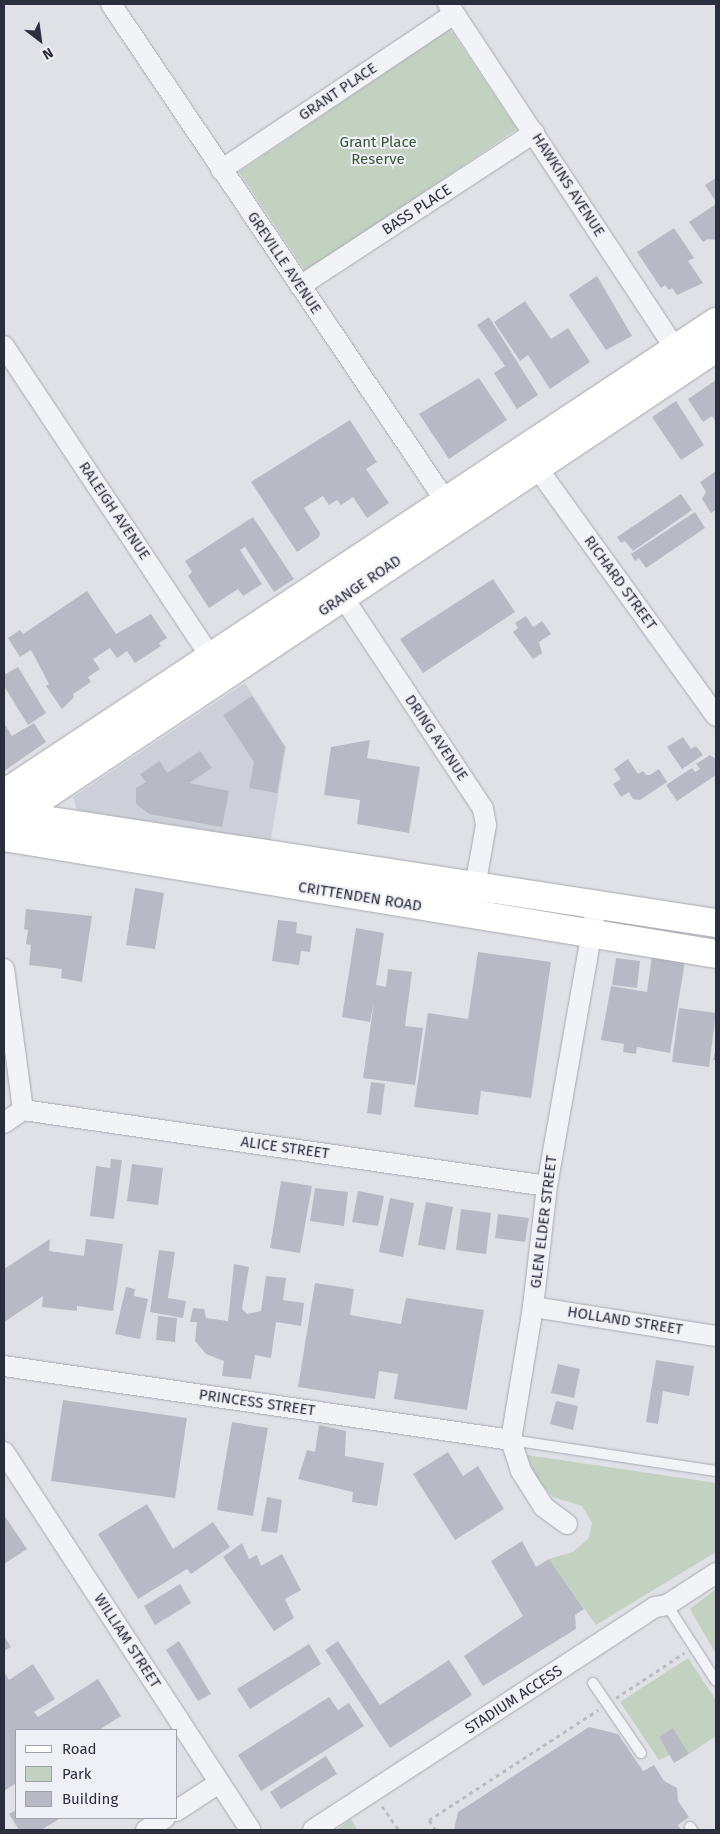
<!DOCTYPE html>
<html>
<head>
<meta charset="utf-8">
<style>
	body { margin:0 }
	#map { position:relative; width:720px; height:1834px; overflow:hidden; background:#e0e1e7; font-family:"Fira Sans",sans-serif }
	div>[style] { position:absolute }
	.built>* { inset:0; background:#ced0d9 }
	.green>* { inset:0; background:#c3d1c1 }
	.building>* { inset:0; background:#b7bac4 }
	.path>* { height:3px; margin-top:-1.5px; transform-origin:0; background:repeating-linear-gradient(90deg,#babcc2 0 4px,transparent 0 8px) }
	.roads { filter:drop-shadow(0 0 1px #a6a8b1) drop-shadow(0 0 1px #a6a8b1) }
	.service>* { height:10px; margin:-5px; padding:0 5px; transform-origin:5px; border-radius:5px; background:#f2f3f6 }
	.minor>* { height:20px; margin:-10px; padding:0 10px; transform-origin:10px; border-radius:10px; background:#f2f3f6 }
	.secondary>* { height:28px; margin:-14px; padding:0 14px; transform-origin:14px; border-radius:14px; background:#fff }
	span { translate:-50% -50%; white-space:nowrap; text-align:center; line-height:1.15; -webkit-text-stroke:4px #eff0f5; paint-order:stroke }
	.street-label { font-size:15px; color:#2a2e3d }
	.park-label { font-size:15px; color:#395838 }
	.frame { position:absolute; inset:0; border:5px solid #2a2e3d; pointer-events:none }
	.legend { position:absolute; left:15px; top:1729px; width:162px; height:90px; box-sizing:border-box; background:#eff0f5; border:1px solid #a0a2ab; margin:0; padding:6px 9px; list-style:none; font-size:15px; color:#2a2e3d }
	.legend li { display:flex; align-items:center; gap:10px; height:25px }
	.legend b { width:25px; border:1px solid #a0a2ab }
	.north { position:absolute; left:15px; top:15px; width:50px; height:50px; -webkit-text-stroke:4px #eff0f5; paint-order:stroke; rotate:150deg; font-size:14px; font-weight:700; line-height:20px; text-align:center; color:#2a2e3d }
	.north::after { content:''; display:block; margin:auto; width:18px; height:22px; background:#2a2e3d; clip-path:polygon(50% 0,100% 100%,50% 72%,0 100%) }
</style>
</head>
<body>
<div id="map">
	<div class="built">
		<i style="clip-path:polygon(245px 683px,286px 747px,271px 840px,77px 810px,73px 797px)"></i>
	</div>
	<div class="green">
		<i style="clip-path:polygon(450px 29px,517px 129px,306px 272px,239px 172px)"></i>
		<i style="clip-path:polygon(527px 1455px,716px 1483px,716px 1552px,596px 1625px,549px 1559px,573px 1552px,589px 1538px,592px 1523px,582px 1506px,553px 1497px,536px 1478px)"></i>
		<i style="clip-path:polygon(716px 1589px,716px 1654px,690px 1609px)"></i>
		<i style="clip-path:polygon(688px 1658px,716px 1700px,716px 1736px,689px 1754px,673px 1728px,659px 1737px,670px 1755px,659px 1760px,620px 1702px)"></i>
		<i style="clip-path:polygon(351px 1819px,358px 1830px,336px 1830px)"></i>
	</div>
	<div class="building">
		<i style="clip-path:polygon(716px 178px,716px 202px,705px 185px)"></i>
		<i style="clip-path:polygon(716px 204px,716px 240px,708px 239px,703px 242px,689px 222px)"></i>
		<i style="clip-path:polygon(674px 228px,694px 258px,688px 261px,703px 283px,677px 295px,672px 288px,669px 290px,665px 285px,661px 288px,637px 252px)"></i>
		<i style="clip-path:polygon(597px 276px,632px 336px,606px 350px,569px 295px)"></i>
		<i style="clip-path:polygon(525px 301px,551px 339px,568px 328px,590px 362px,550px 389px,528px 355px,520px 361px,494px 322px)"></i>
		<i style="clip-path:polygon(489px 317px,538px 395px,517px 409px,494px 373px,505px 366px,477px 325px)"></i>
		<i style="clip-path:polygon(479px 378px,507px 420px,449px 459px,419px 414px)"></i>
		<i style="clip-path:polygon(716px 380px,716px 422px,712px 416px,703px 422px,688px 399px)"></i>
		<i style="clip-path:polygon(676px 401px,704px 445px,681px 460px,652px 417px)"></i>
		<i style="clip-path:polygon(350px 420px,377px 462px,366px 469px,389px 503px,367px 518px,353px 497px,341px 505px,337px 500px,329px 505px,323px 496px,304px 508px,320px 533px,319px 537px,297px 552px,251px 482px)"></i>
		<i style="clip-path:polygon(716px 471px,716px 510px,711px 513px,702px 499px,706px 492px,700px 482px)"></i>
		<i style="clip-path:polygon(681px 494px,692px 510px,633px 551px,625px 541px,621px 543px,617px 537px)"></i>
		<i style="clip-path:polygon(695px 512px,705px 528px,646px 568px,639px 558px,635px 561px,631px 554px)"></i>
		<i style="clip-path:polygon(253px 517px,294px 579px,274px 592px,245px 547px,240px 550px,262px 584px,243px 596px,238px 589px,209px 608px,188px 576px,192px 572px,185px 561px)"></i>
		<i style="clip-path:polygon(493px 579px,515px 612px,423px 673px,400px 639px)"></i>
		<i style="clip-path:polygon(87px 591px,116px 634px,151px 614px,167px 638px,159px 643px,161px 646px,135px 663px,127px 651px,117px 658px,110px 648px,93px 659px,100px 669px,88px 677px,91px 682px,73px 694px,74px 697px,62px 709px,46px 686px,49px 684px,31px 650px,20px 657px,8px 638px,20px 630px,23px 634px)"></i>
		<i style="clip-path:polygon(526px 616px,533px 627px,542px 621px,551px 634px,539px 642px,542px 653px,533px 659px,513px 632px,518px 628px,515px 623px)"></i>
		<i style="clip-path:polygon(18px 667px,46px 713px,28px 725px,4px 686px,4px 675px)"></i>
		<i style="clip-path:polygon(252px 696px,285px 747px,277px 793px,249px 788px,254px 762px,223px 715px)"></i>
		<i style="clip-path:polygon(4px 723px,12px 736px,34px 723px,46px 742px,4px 771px)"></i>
		<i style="clip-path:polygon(683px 737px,691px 749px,696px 746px,703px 755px,682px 769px,667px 747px)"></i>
		<i style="clip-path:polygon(370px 740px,367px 758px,420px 767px,409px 833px,357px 824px,360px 800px,324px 795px,331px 747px)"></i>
		<i style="clip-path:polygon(200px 751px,212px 768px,189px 783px,229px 791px,222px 827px,149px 814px,136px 804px,136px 788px,146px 782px,140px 774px,160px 761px,167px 773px)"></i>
		<i style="clip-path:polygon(710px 755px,716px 759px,716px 775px,677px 801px,666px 785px,692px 768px,695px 772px,700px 769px,696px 764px)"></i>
		<i style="clip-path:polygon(628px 759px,638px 774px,643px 771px,646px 775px,650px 775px,659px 769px,667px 782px,640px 800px,633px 799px,629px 792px,621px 797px,613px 784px,621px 779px,614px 769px)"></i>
		<i style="clip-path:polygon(135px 888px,164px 893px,155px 949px,126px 945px)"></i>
		<i style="clip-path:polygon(26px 909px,92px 916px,82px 982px,61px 978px,62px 969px,29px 965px,31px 945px,26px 944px,28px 930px,24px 929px)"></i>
		<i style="clip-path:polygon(278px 920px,297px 922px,296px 933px,312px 936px,310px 952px,301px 951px,299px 965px,272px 961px)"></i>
		<i style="clip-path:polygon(356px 928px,384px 933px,376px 985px,386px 987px,388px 969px,412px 972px,405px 1026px,423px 1028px,415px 1085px,363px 1078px,374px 1002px,370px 1022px,342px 1017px)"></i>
		<i style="clip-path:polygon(478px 952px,551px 962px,531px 1098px,481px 1091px,478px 1115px,414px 1107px,428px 1013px,468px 1019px)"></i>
		<i style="clip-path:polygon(652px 956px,685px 961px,670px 1053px,637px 1047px,636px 1054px,623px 1052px,624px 1044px,601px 1040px,611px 986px,647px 992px)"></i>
		<i style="clip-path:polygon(616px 958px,640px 961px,637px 988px,612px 985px)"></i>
		<i style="clip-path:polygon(679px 1008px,716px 1013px,709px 1067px,672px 1062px)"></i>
		<i style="clip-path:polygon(716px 1047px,716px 1060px,713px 1060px)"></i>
		<i style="clip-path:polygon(371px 1082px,385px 1084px,381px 1115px,367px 1113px)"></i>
		<i style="clip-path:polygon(111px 1159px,122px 1160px,114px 1219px,90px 1216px,96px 1166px,110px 1168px)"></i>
		<i style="clip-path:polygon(132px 1164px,163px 1168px,158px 1205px,127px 1201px)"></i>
		<i style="clip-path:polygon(281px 1181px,312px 1186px,300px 1253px,270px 1248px)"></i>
		<i style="clip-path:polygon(315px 1188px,348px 1192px,344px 1226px,310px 1221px)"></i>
		<i style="clip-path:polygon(358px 1191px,384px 1196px,378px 1226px,352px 1222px)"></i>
		<i style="clip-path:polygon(390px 1198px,414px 1203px,403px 1257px,379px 1252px)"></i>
		<i style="clip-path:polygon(426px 1202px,453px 1207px,445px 1250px,418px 1245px)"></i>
		<i style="clip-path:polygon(461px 1209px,491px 1213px,486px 1254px,456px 1250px)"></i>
		<i style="clip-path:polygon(498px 1214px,529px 1218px,525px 1242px,495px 1238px)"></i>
		<i style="clip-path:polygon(50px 1239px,49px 1251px,84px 1256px,86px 1239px,123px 1244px,113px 1311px,77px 1306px,77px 1311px,42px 1307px,43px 1296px,4px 1322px,4px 1269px)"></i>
		<i style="clip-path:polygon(159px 1250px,175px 1252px,168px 1298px,186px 1301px,183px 1318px,150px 1312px)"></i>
		<i style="clip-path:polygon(234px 1264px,249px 1267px,242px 1309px,247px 1314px,261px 1311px,266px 1276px,286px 1278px,283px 1300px,304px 1303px,301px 1326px,276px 1322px,271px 1358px,255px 1355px,251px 1379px,222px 1376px,224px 1361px,206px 1354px,195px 1341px,197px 1322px,190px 1322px,193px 1308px,204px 1309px,206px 1318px,228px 1321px)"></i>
		<i style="clip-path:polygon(315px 1283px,354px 1289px,350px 1315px,401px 1324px,406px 1298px,484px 1310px,467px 1410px,394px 1399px,398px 1374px,379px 1371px,375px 1399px,298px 1387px)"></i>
		<i style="clip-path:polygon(126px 1287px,135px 1289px,134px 1296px,148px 1299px,140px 1339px,115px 1334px)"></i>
		<i style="clip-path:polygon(158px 1316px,177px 1318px,175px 1342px,156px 1340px)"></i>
		<i style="clip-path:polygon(656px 1360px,694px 1366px,689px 1396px,663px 1391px,658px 1424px,646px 1422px)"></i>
		<i style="clip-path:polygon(558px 1364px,580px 1369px,574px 1398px,551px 1393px)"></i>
		<i style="clip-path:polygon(63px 1400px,187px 1418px,175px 1498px,51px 1481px)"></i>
		<i style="clip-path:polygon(556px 1401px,578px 1406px,573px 1430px,550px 1424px)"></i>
		<i style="clip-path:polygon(232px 1422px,268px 1428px,253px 1516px,217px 1510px)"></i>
		<i style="clip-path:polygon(319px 1425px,346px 1431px,345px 1456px,384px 1463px,377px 1506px,352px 1502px,353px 1492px,298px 1479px,307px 1450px,315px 1452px)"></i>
		<i style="clip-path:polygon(448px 1452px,463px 1476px,478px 1466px,504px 1509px,455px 1540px,413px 1474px)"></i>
		<i style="clip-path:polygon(267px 1497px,282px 1500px,277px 1533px,261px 1531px)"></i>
		<i style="clip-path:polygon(147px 1504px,173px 1549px,213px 1522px,230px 1547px,191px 1574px,187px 1569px,138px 1599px,98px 1534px)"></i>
		<i style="clip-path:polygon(4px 1515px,27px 1549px,4px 1564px)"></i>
		<i style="clip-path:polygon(522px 1541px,536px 1567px,549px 1559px,584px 1609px,575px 1615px,576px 1629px,483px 1686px,464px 1656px,523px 1616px,491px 1561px)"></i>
		<i style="clip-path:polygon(242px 1543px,249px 1559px,257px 1555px,261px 1566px,282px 1554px,301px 1590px,285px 1599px,294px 1618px,274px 1631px,223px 1557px)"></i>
		<i style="clip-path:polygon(180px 1584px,191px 1603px,155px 1625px,144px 1606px)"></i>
		<i style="clip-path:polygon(4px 1636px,11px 1647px,4px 1651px)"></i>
		<i style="clip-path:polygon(179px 1641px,211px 1694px,198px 1701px,166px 1650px)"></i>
		<i style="clip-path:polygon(338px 1641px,380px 1705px,449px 1660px,472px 1695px,390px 1748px,325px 1650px)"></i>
		<i style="clip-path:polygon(309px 1644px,321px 1664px,250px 1709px,237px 1689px)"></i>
		<i style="clip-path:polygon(33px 1664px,55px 1699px,34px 1712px,38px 1717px,98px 1679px,121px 1716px,99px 1730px,16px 1730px,16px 1783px,4px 1791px,4px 1672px,9px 1680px)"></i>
		<i style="clip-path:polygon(329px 1697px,338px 1710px,349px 1703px,364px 1726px,261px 1791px,238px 1755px)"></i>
		<i style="clip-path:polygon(589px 1727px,618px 1734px,643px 1771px,654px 1765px,664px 1781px,677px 1788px,678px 1801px,689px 1817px,678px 1825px,681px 1830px,454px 1830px,458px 1812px)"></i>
		<i style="clip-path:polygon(673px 1728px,689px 1754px,674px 1763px,659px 1737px)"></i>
		<i style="clip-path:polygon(326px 1756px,337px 1774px,281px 1809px,270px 1792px)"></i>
		<i style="clip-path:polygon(16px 1810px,16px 1818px,61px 1818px,41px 1830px,19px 1830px,9px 1814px)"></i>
	</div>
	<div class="path">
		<i style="left:616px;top:1698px;width:82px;rotate:-33.5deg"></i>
		<i style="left:382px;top:1806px;width:29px;rotate:55deg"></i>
		<i style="left:436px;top:1830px;width:12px;rotate:-125deg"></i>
		<i style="left:429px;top:1820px;width:202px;rotate:-33.1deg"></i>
	</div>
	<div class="roads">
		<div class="service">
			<i style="left:511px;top:1440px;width:207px;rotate:8.6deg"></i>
			<i style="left:667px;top:1605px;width:90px;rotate:57.2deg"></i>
			<i style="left:593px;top:1683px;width:85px;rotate:55.6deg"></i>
			<i style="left:690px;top:1827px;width:4px;rotate:56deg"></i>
		</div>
		<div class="minor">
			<i style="left:111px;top:4px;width:612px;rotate:56.05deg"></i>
			<i style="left:448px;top:4px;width:425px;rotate:56.6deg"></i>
			<i style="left:221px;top:170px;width:280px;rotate:-33.8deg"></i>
			<i style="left:300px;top:286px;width:280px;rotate:-33.2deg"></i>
			<i style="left:4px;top:346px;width:388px;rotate:56.4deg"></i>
			<i style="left:530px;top:458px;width:318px;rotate:54.2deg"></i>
			<i style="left:335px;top:585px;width:268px;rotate:56.5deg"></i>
			<i style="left:483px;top:809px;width:16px;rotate:79deg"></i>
			<i style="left:486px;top:825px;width:91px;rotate:100.1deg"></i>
			<i style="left:4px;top:969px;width:142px;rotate:82.3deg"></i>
			<i style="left:23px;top:1110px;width:23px;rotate:146deg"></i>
			<i style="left:23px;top:1110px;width:529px;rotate:8.25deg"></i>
			<i style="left:533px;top:1307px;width:185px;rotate:9deg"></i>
			<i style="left:4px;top:1366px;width:512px;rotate:8.3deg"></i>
			<i style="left:4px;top:1452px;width:451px;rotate:56.9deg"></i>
			<i style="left:567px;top:1524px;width:29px;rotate:-144deg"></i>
			<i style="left:544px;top:1507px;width:43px;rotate:-122.6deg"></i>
			<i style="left:521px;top:1471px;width:33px;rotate:-108deg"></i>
			<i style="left:511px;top:1440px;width:135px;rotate:-80.6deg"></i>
			<i style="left:533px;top:1307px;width:122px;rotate:-83.4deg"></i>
			<i style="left:547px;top:1186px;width:270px;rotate:-80deg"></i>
			<i style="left:176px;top:1811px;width:51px;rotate:-33.1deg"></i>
			<i style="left:146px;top:1830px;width:22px;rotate:-32deg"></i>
			<i style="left:313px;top:1830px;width:408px;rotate:-33.1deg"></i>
			<i style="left:655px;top:1607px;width:12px;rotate:-9deg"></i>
			<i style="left:667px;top:1605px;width:59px;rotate:-33.1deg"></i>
		</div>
		<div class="secondary">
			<i style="left:4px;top:794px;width:854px;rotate:-33.54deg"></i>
			<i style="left:5px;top:814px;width:719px;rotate:8.72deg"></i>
			<i style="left:4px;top:823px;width:856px;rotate:-33.71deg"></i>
			<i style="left:4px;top:837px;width:722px;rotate:9.33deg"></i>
		</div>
	</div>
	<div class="street-label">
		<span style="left:338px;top:92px;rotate:-34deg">GRANT PLACE</span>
		<span style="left:568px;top:185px;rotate:57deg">HAWKINS AVENUE</span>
		<span style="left:417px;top:210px;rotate:-33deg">BASS PLACE</span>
		<span style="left:284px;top:263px;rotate:56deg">GREVILLE AVENUE</span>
		<span style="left:114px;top:511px;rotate:56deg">RALEIGH AVENUE</span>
		<span style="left:620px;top:583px;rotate:54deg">RICHARD STREET</span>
		<span style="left:360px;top:586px;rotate:-34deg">GRANGE ROAD</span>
		<span style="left:436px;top:738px;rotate:56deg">DRING AVENUE</span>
		<span style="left:360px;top:897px;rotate:9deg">CRITTENDEN ROAD</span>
		<span style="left:285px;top:1148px;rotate:8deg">ALICE STREET</span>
		<span style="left:544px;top:1222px;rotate:-83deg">GLEN ELDER STREET</span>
		<span style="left:625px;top:1321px;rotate:9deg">HOLLAND STREET</span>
		<span style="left:257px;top:1403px;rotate:8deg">PRINCESS STREET</span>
		<span style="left:127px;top:1641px;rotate:57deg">WILLIAM STREET</span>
		<span style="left:514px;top:1700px;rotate:-33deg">STADIUM ACCESS</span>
	</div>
	<div class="park-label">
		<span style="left:378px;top:151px">Grant Place<br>Reserve</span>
	</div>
	<div class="frame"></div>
	<ul class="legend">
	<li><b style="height:6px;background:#fff"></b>Road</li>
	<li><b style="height:14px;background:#c3d1c1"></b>Park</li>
	<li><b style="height:14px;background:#b7bac4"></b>Building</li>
	</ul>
	<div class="north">N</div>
</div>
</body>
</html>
